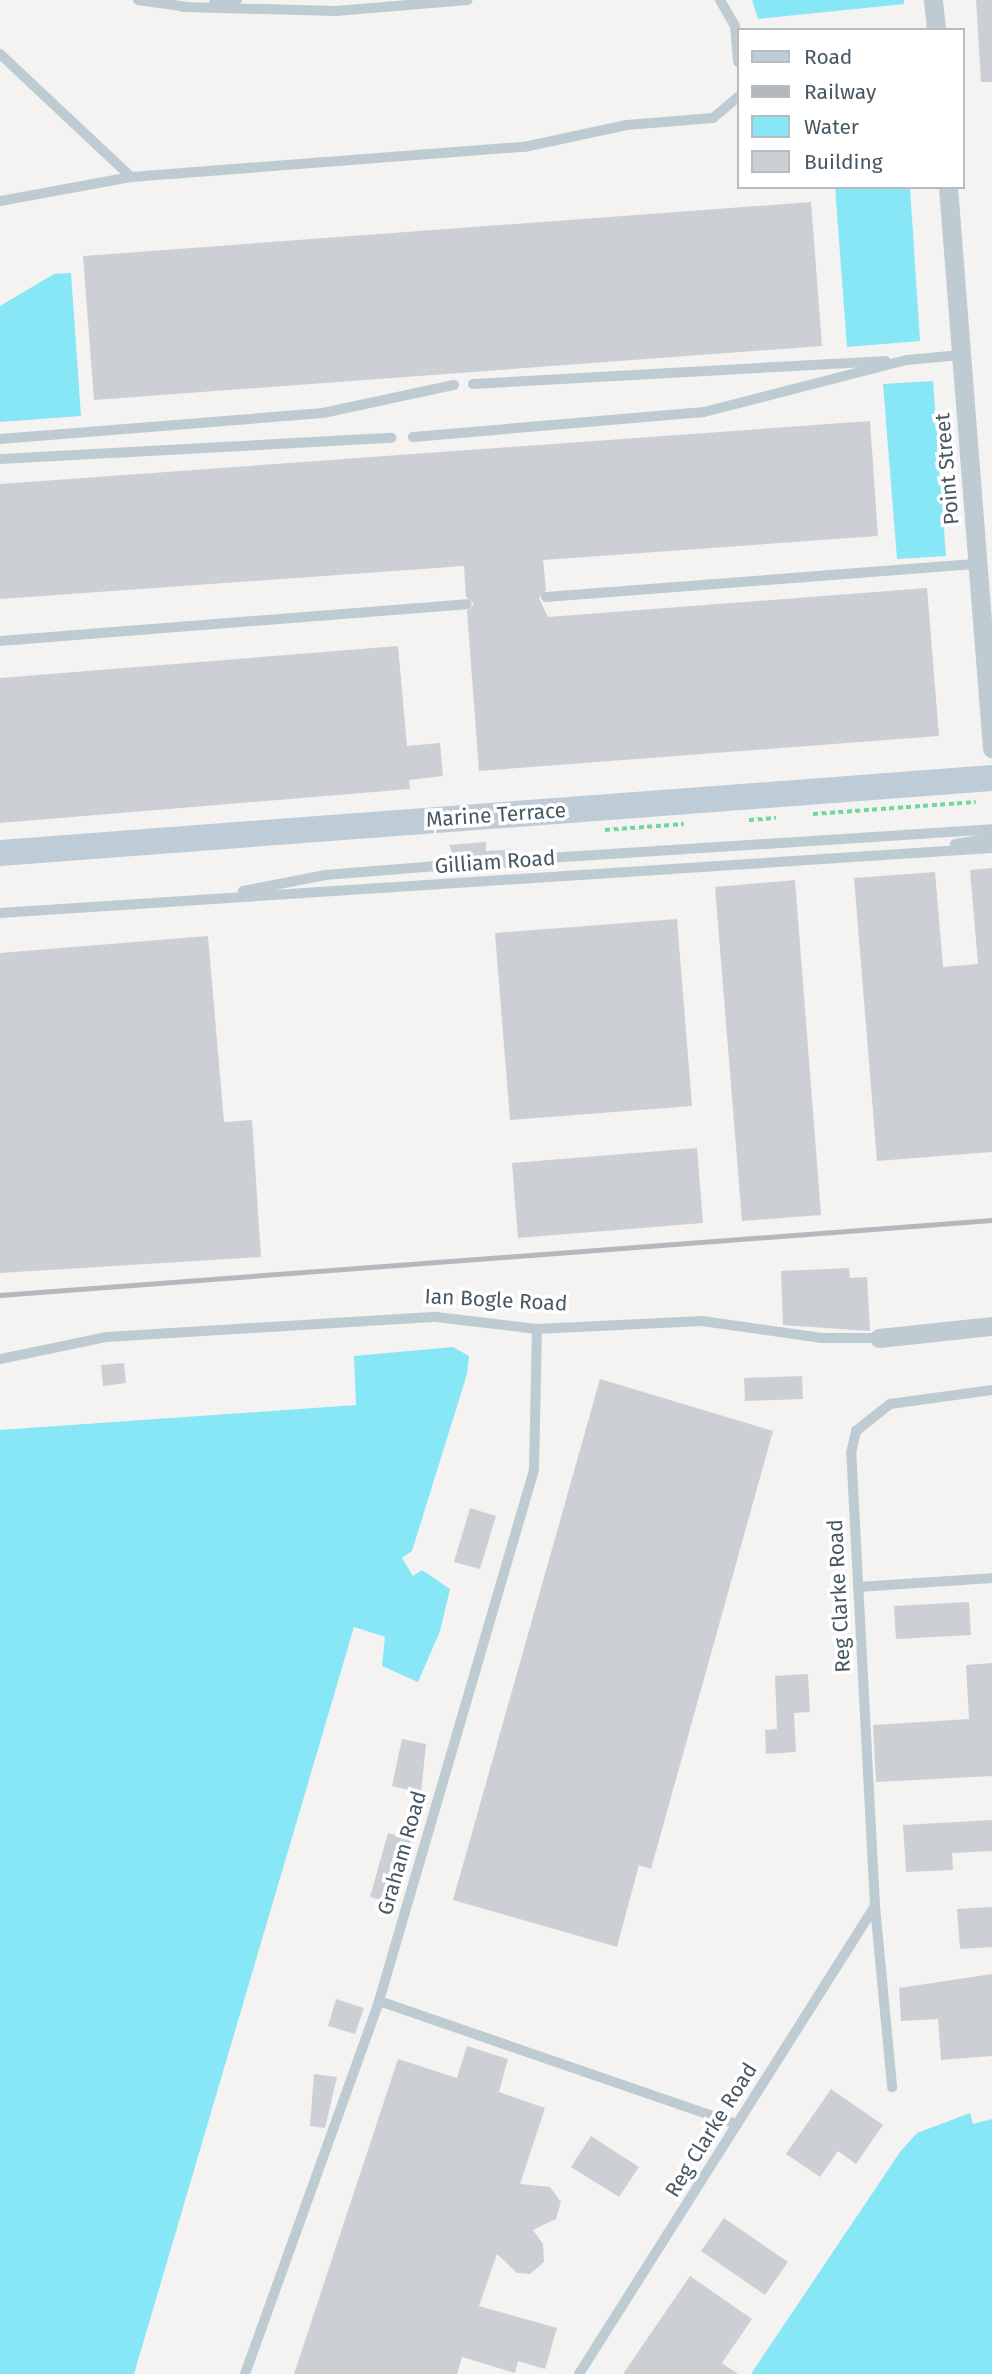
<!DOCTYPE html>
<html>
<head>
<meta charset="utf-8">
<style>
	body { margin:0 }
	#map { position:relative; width:992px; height:2374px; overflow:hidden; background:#f5f2f2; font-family:"Fira Sans",sans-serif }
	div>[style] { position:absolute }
	.water>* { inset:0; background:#87e7f6 }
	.building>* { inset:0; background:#ccd0d5 }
	.path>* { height:3.5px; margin-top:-1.75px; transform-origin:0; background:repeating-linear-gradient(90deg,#72d79d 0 5px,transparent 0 8.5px) }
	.lane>* { height:10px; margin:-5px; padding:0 5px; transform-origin:5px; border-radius:5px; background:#bfcbd3 }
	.street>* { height:19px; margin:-9.5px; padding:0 9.5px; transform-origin:9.5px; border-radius:9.5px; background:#bfcbd3 }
	.secondary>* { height:26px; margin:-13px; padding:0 13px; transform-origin:13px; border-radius:13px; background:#beccd7 }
	.rail>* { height:5px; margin:-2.5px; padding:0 2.5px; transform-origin:2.5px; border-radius:2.5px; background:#b4b8bd }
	span { translate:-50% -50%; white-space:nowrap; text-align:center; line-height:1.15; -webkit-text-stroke:7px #fff; paint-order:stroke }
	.street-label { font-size:21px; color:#485862 }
	.legend { position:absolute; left:737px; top:28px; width:228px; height:161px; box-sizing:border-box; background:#fff; border:2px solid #b6bcc0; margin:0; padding:9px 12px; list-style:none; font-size:21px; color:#485862 }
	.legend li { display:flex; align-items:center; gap:14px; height:35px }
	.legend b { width:35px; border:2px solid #b6bcc0 }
</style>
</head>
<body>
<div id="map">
	<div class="water">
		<i style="clip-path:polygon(752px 0,904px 0,904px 4px,758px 19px)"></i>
		<i style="clip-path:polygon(835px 187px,910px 187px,920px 341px,847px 347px)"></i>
		<i style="clip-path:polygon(71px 273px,81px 416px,0 422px,0 306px,54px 274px)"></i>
		<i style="clip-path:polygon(933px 381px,946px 556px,897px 559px,883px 384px)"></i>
		<i style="clip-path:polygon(453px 1347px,469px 1356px,467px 1374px,412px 1551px,402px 1558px,413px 1576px,422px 1570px,450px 1589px,440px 1631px,418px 1682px,382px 1666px,385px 1637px,354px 1627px,134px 2374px,0 2374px,0 1430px,356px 1405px,354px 1356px)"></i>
		<i style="clip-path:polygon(970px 2113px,973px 2124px,992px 2119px,992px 2374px,751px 2374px,900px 2152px,917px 2133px)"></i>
	</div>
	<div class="building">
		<i style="clip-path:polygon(976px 0,992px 0,992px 82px,981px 82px)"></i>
		<i style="clip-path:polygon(811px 202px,822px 346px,94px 400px,83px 256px)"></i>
		<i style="clip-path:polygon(870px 421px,878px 536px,543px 560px,546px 590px,539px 598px,548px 617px,927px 588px,939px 736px,479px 771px,467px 611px,474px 604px,466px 597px,464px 566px,0 599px,0 484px)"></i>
		<i style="clip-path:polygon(398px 646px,407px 746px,440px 743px,443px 776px,409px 780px,410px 789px,0 823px,0 678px)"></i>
		<i style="clip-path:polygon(486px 842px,486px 851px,517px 849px,510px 861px,518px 867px,453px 872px,457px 864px,449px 845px)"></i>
		<i style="clip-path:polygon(992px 868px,992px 1152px,877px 1161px,854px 878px,935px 872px,943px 967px,978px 964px,970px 870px)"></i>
		<i style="clip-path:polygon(795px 880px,821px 1215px,742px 1221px,715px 887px)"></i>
		<i style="clip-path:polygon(677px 919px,692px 1106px,510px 1120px,495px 933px)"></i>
		<i style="clip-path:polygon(208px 936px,224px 1122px,252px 1120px,261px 1257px,0 1273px,0 953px)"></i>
		<i style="clip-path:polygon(697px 1148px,703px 1223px,518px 1238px,512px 1163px)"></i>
		<i style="clip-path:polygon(849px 1268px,850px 1278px,867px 1277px,870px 1331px,783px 1325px,781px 1271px)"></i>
		<i style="clip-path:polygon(124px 1363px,126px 1383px,103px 1386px,101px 1365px)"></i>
		<i style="clip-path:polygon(802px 1376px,803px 1399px,745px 1401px,744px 1378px)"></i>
		<i style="clip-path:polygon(600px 1379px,773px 1431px,651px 1869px,639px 1865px,617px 1947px,453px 1900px)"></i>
		<i style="clip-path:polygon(470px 1508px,496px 1516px,480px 1569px,454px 1562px)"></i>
		<i style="clip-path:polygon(969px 1602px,971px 1635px,896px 1639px,894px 1606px)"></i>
		<i style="clip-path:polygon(992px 1663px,992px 1776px,876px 1782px,873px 1725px,969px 1719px,966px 1665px)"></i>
		<i style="clip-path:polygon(808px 1674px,810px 1712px,794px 1713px,796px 1752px,766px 1754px,765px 1730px,777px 1729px,775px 1676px)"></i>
		<i style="clip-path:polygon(402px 1739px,426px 1744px,421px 1793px,392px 1786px)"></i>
		<i style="clip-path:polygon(992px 1820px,992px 1851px,952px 1853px,953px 1870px,906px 1872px,903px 1825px)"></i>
		<i style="clip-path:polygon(388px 1833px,411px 1839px,393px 1903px,370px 1897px)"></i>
		<i style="clip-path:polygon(992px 1907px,992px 1947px,960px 1949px,957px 1909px)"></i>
		<i style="clip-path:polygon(992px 1974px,992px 2056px,941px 2060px,938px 2019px,901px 2021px,899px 1988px)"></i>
		<i style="clip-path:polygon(336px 1999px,364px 2008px,355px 2034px,328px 2026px)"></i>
		<i style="clip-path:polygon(467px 2046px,508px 2059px,499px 2092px,545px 2108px,520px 2184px,550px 2187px,561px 2202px,556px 2219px,533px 2230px,543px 2244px,544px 2262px,530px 2274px,517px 2273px,497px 2254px,479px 2306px,557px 2328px,545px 2369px,518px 2361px,515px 2373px,462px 2357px,457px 2374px,294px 2374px,398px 2059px,457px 2078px)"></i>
		<i style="clip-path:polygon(314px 2074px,337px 2077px,325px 2128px,310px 2126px)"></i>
		<i style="clip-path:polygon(831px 2089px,883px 2125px,856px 2164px,838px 2151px,820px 2177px,786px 2154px)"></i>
		<i style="clip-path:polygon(591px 2136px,639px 2167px,619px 2197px,571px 2167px)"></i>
		<i style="clip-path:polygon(724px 2218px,788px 2262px,765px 2295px,701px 2251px)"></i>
		<i style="clip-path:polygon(690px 2276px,752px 2319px,722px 2363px,738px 2374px,623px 2374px)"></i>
	</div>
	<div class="path">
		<i style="left:813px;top:814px;width:163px;rotate:-4.2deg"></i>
		<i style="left:749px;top:820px;width:27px;rotate:-4deg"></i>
		<i style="left:605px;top:830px;width:79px;rotate:-4.3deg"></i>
	</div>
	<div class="lane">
		<i style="left:138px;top:0;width:50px;rotate:8deg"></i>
		<i style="left:720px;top:0;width:30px;rotate:60deg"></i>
		<i style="left:735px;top:26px;width:36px;rotate:85deg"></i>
		<i style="left:214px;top:3px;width:23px;rotate:-7deg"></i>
		<i style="left:183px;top:7px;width:153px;rotate:1.5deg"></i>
		<i style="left:336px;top:11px;width:132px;rotate:-4.8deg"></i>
		<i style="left:0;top:54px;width:180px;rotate:43.2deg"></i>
		<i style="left:131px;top:177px;width:394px;rotate:-4.4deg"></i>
		<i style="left:524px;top:147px;width:105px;rotate:-12.1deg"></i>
		<i style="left:627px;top:125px;width:86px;rotate:-4.7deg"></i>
		<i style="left:713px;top:118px;width:33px;rotate:-40deg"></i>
		<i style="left:0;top:201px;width:133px;rotate:-10.4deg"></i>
		<i style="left:473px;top:384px;width:413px;rotate:-3.2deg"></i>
		<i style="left:413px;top:437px;width:292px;rotate:-4.9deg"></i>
		<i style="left:704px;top:412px;width:210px;rotate:-14.4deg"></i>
		<i style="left:907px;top:360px;width:54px;rotate:-5.3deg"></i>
		<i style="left:0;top:439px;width:324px;rotate:-4.6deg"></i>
		<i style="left:323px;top:413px;width:134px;rotate:-12.1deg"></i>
		<i style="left:0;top:459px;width:392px;rotate:-3.1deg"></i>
		<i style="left:546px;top:597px;width:433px;rotate:-4.4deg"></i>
		<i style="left:0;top:641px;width:468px;rotate:-4.5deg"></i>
		<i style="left:955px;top:844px;width:37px;rotate:-9deg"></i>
		<i style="left:517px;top:860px;width:476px;rotate:-3.7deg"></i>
		<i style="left:243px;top:891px;width:84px;rotate:-11deg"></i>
		<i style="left:325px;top:875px;width:125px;rotate:-4.6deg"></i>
		<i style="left:0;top:913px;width:994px;rotate:-3.75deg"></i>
		<i style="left:0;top:1359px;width:108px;rotate:-11.7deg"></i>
		<i style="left:106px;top:1337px;width:331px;rotate:-3.5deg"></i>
		<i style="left:436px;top:1317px;width:102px;rotate:6.8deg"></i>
		<i style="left:537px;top:1329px;width:165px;rotate:-2.8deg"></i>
		<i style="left:702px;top:1321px;width:121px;rotate:8.1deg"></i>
		<i style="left:822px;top:1338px;width:57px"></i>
		<i style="left:858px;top:1587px;width:134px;rotate:-3.8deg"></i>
		<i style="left:875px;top:1906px;width:182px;rotate:84.6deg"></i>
		<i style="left:379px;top:2001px;width:379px;rotate:19deg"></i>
		<i style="left:245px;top:2374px;width:396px;rotate:-70.2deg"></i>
		<i style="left:379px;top:2001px;width:553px;rotate:-73.73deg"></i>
		<i style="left:534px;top:1470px;width:141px;rotate:-88.8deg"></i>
		<i style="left:579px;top:2374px;width:554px;rotate:-57.69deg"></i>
		<i style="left:875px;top:1906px;width:454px;rotate:-93deg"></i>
		<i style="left:851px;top:1453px;width:23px;rotate:-77deg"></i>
		<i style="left:856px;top:1431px;width:43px;rotate:-38.5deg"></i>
		<i style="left:890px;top:1404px;width:103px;rotate:-7.8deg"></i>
	</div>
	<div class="street">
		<i style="left:933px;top:0;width:30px;rotate:84deg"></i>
		<i style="left:948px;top:187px;width:563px;rotate:85.52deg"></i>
		<i style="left:879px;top:1338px;width:114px;rotate:-6.1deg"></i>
	</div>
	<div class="secondary">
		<i style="left:0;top:853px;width:995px;rotate:-4.32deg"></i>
	</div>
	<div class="rail">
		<i style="left:0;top:1295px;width:995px;rotate:-4.32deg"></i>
	</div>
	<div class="street-label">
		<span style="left:947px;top:469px;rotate:-95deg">Point Street</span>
		<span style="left:496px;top:815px;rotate:-4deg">Marine Terrace</span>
		<span style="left:495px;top:862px;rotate:-4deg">Gilliam Road</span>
		<span style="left:496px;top:1300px;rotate:3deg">Ian Bogle Road</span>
		<span style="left:839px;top:1596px;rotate:-93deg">Reg Clarke Road</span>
		<span style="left:402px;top:1853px;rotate:-74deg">Graham Road</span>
		<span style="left:711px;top:2130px;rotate:-58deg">Reg Clarke Road</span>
	</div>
	<ul class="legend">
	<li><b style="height:9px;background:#beccd7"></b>Road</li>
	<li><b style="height:9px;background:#b4b8bd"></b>Railway</li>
	<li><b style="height:19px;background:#87e7f6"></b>Water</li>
	<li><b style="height:19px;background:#ccd0d5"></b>Building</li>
	</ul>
</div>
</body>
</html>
